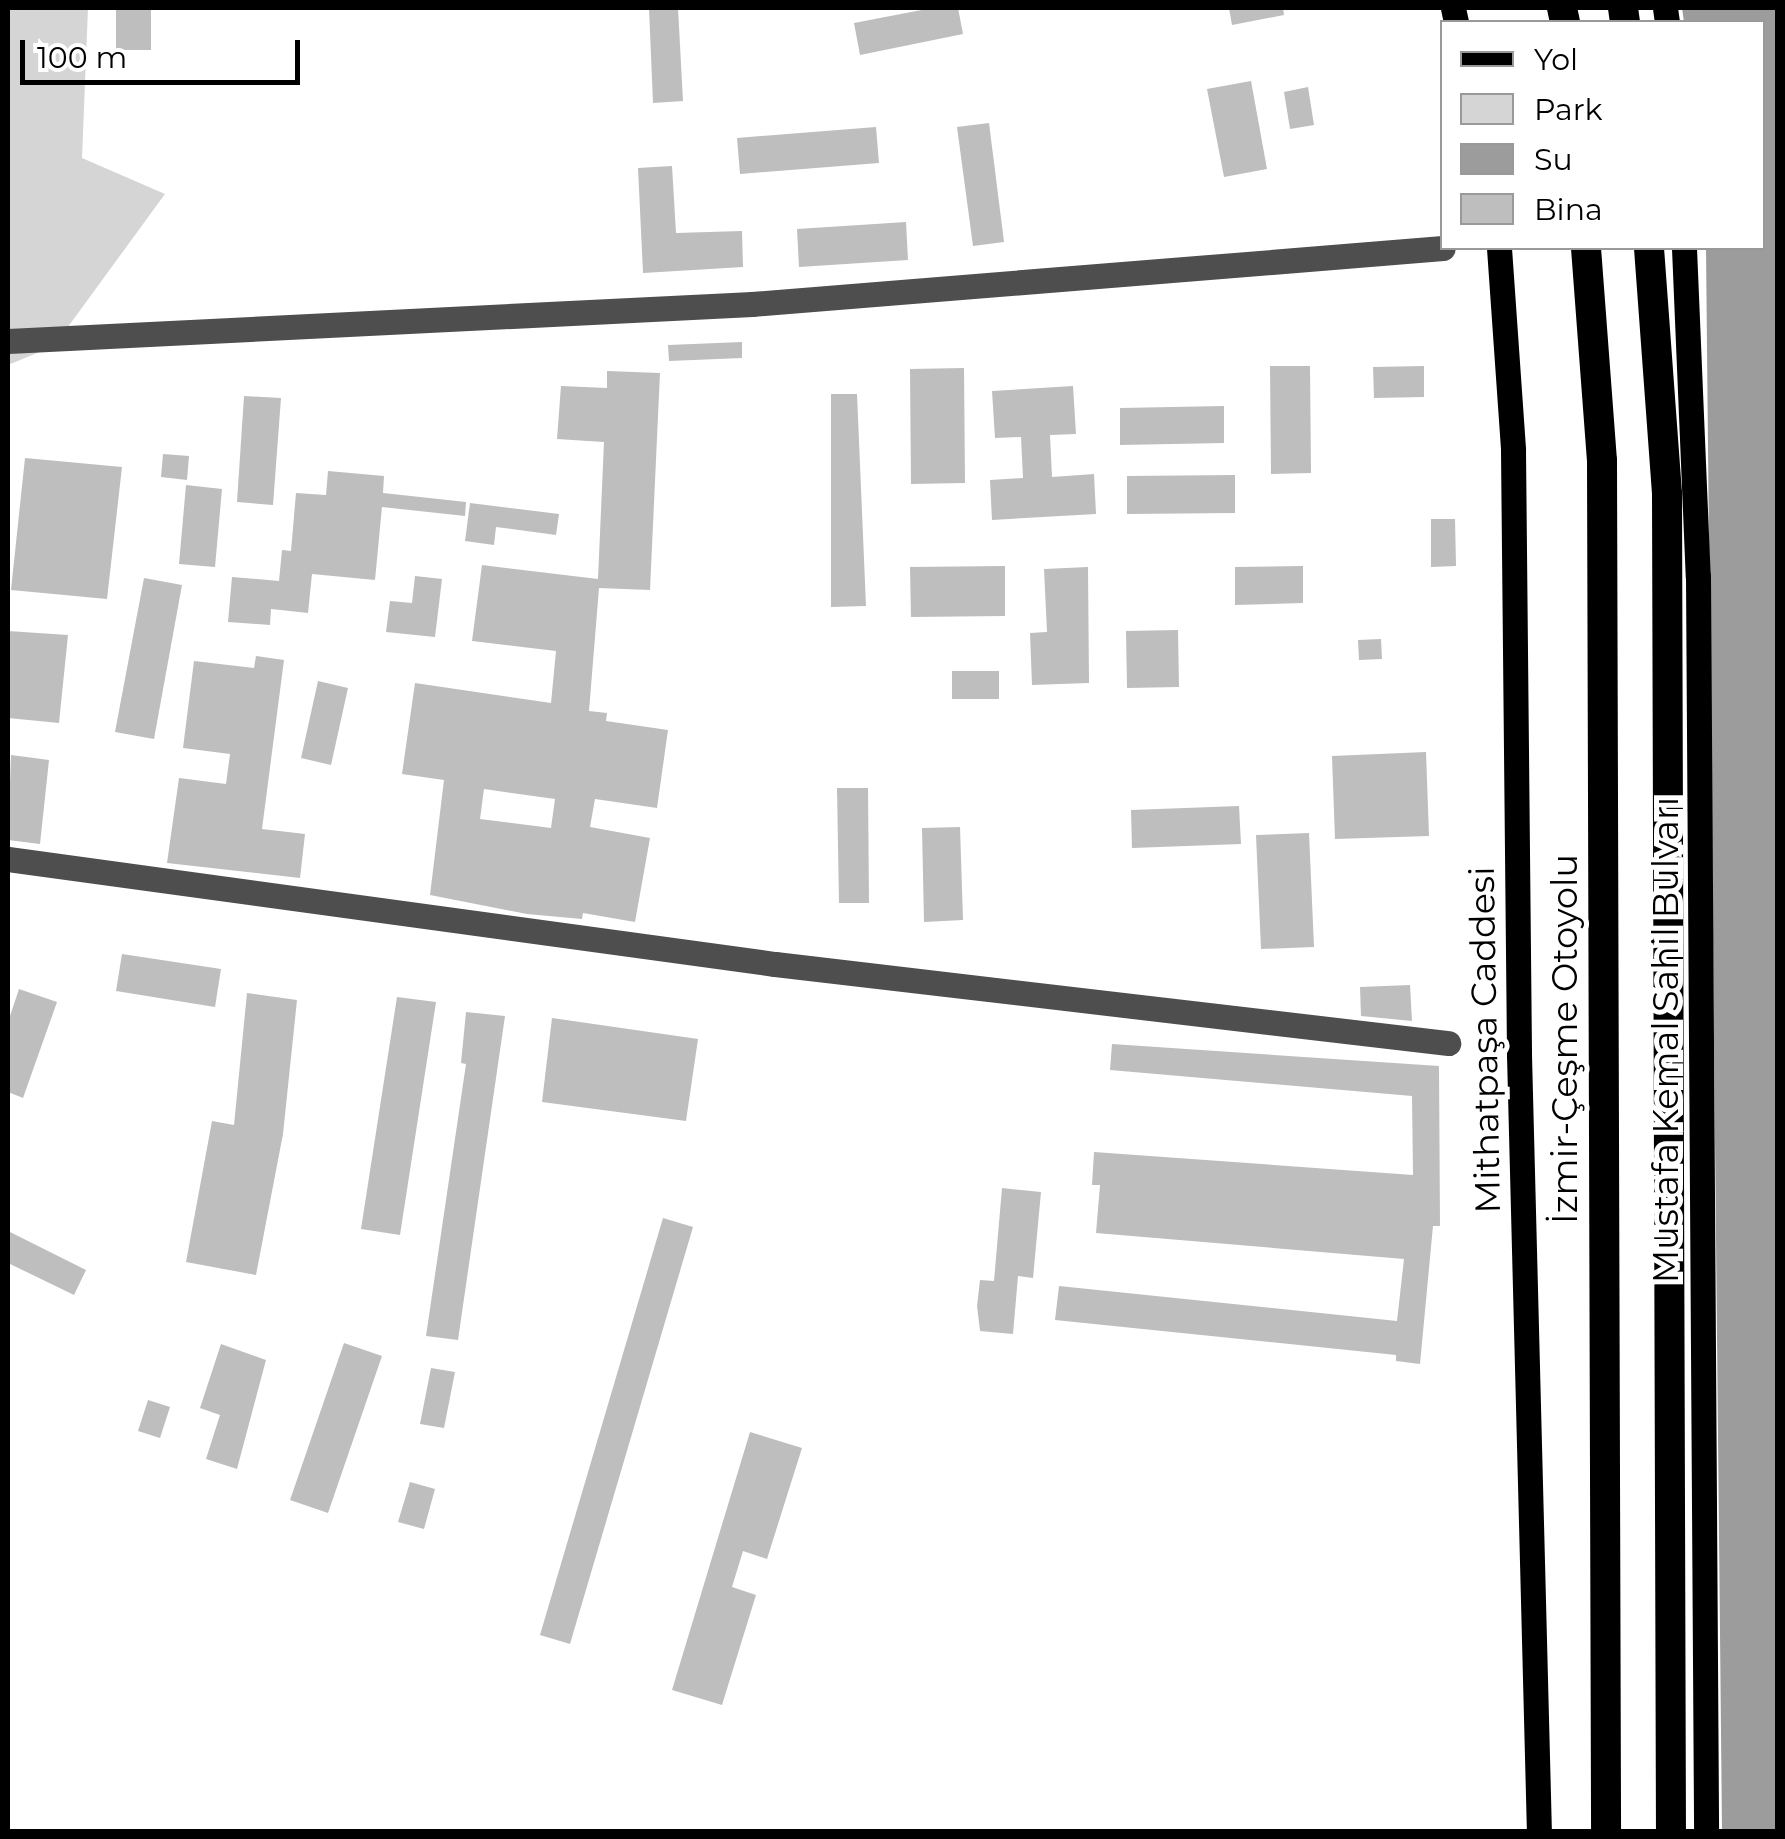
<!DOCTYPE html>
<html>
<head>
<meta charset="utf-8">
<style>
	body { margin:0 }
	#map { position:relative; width:1785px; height:1839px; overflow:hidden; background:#fff; font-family:Montserrat,sans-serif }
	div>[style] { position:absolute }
	.green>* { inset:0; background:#d5d5d5 }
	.water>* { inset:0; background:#9c9c9c }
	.building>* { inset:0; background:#bebebe }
	.minor>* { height:25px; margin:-12.5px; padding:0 12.5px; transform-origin:12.5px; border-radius:12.5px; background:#4e4e4e }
	.major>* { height:25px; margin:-12.5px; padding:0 12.5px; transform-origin:12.5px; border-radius:12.5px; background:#000 }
	.highway>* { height:30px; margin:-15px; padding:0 15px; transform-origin:15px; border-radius:15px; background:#000 }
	span { translate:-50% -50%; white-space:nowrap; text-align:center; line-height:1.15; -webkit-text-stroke:10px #fff; paint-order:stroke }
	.street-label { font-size:35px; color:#000 }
	.frame { position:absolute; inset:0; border:10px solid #000; pointer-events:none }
	.legend { position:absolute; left:1440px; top:20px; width:325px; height:230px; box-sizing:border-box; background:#fff; border:2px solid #999; margin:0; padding:12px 18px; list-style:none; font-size:30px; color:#000 }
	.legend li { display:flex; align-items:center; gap:20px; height:50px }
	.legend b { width:50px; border:2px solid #999 }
	.scale { position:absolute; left:20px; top:40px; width:280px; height:45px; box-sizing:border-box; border:5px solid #000; border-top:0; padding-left:12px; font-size:30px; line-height:35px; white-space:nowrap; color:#000; -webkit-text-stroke:8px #fff; paint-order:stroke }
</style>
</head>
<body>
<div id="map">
	<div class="green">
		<i style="clip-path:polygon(8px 8px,88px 8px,82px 158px,165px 194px,54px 346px,8px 365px)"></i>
	</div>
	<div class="water">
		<i style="clip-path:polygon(1682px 8px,1777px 8px,1777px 1831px,1722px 1831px,1706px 248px,1762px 248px,1762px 22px,1684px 22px)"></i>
	</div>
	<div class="building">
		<i style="clip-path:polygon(116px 8px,151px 8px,151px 50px,116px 50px)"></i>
		<i style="clip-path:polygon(649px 8px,678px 8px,683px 101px,653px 103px)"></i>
		<i style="clip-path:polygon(932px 8px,958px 8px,963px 34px,860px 55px,854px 23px)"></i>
		<i style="clip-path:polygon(1229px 8px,1283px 8px,1284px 15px,1232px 25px)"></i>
		<i style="clip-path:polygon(1251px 81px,1267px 169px,1224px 177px,1207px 89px)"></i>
		<i style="clip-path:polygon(1308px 87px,1314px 125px,1290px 129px,1284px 92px)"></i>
		<i style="clip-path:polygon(989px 123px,1004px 242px,973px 246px,957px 127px)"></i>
		<i style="clip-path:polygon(876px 127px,879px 163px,740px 174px,737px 138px)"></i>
		<i style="clip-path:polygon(672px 166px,676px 233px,742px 231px,743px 267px,643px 273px,638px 168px)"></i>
		<i style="clip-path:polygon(906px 222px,908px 260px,799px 267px,797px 229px)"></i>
		<i style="clip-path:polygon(742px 342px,742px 358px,669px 361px,668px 345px)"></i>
		<i style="clip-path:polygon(1270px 366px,1310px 366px,1311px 473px,1271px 474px)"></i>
		<i style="clip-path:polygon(1424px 366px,1424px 397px,1374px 398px,1373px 367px)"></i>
		<i style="clip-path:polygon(964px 368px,965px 483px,911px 484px,910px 369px)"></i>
		<i style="clip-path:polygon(evenodd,607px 371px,660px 373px,650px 590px,599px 588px,589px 711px,607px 713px,606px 721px,668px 730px,657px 808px,595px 799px,590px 827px,650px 838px,635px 922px,583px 913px,582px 919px,527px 914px,430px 895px,444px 780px,402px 774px,415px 683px,551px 703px,556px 651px,472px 641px,482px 565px,598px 579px,604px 442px,557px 439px,561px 386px,607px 388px,607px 371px,484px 789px,555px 799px,551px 828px,480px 819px,484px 789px)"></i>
		<i style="clip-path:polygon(1073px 386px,1076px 434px,1050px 435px,1052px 477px,1094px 474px,1096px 514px,992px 520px,990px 480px,1023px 478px,1021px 437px,995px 438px,992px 391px)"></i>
		<i style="clip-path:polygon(831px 394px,857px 394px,866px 606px,831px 607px)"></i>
		<i style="clip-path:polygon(244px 396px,281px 398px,273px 505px,237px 502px)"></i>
		<i style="clip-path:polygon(1224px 406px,1224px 443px,1120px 445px,1120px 408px)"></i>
		<i style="clip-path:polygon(163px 454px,189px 456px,187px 480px,161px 477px)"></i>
		<i style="clip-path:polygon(25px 458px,122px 467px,107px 599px,11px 590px)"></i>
		<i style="clip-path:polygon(328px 471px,384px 476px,383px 493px,466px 502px,465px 516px,382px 507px,375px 580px,312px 574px,308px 613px,271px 609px,270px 625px,228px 622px,232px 577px,279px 581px,282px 550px,291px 551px,296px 493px,326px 495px)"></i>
		<i style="clip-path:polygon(1235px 475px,1235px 513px,1127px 514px,1127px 476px)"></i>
		<i style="clip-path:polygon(186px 485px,222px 489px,215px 567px,179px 564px)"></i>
		<i style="clip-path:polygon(470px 503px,559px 514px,556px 535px,496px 527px,494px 545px,465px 541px)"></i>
		<i style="clip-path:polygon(1431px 519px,1455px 519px,1456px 566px,1431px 567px)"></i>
		<i style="clip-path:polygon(1005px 566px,1005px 616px,911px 617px,910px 567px)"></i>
		<i style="clip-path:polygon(1303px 566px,1303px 603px,1235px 605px,1235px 567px)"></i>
		<i style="clip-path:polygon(1088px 567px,1089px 683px,1032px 685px,1030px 633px,1047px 632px,1044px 569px)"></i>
		<i style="clip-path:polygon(415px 576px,442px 579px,435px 637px,386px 632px,390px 601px,412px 603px)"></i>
		<i style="clip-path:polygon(144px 578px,182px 585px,154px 739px,115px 732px)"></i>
		<i style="clip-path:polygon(1178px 630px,1179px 687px,1127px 688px,1126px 631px)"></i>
		<i style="clip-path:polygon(8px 631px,68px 635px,59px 723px,8px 718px)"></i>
		<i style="clip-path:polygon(1381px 639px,1382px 659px,1359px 660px,1358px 640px)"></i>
		<i style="clip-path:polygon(256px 656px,284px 660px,262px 829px,305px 834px,300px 878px,167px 863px,179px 778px,226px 784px,230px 754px,183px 748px,194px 661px,254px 668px)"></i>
		<i style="clip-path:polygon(952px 671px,999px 671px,999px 699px,952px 699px)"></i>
		<i style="clip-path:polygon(318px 681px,348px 688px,331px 765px,301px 758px)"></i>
		<i style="clip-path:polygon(1426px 752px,1429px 836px,1335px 839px,1332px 756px)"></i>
		<i style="clip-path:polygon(11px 755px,49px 760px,40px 844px,8px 840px)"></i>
		<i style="clip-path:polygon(837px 788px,868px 788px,869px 903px,839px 903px)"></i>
		<i style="clip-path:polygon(1239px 806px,1241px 844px,1132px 848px,1131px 810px)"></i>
		<i style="clip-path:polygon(960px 827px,963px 920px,924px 922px,922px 828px)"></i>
		<i style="clip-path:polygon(1309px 833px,1314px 947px,1261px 949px,1256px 835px)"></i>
		<i style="clip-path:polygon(122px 954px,221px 969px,215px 1007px,116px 991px)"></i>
		<i style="clip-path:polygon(1410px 985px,1412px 1021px,1361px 1016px,1360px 987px)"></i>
		<i style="clip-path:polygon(19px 989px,57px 1002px,23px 1098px,8px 1092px,8px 1022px)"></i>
		<i style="clip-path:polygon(247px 993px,297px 1000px,283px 1134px,256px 1275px,186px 1262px,212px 1121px,234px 1125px)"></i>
		<i style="clip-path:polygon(397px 997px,436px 1002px,400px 1235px,361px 1229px)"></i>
		<i style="clip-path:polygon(466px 1012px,505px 1016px,458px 1340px,426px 1336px,466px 1064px,461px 1063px)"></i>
		<i style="clip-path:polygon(552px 1018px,698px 1039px,686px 1121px,542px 1102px)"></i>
		<i style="clip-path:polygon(1112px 1044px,1439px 1066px,1440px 1226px,1433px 1226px,1420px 1364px,1396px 1361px,1396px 1355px,1055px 1320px,1059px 1286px,1397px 1321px,1404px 1259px,1096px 1233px,1100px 1185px,1092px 1185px,1094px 1152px,1413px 1175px,1412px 1096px,1110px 1070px)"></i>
		<i style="clip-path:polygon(1002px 1188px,1041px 1192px,1033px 1278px,1018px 1276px,1013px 1334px,980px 1331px,977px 1306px,980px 1280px,994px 1281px)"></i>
		<i style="clip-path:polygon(663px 1218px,693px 1227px,570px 1644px,540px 1635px)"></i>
		<i style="clip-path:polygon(8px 1231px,86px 1270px,74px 1295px,8px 1263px)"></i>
		<i style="clip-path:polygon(344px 1343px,382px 1356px,328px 1513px,290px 1500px)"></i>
		<i style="clip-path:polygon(221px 1344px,266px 1360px,237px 1469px,206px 1459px,220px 1415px,200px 1408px)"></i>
		<i style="clip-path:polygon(431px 1368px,455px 1372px,444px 1428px,420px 1424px)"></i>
		<i style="clip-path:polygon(148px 1400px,170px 1407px,160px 1438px,138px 1431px)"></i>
		<i style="clip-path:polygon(750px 1432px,802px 1448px,767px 1559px,743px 1551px,732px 1587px,756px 1595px,722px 1705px,672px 1690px)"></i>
		<i style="clip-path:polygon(410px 1482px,435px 1489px,424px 1529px,398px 1522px)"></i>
	</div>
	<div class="minor">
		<i style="left:8px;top:341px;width:745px;rotate:-2.85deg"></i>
		<i style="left:752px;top:304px;width:693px;rotate:-4.63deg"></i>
		<i style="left:8px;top:859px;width:774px;rotate:7.8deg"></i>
		<i style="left:775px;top:964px;width:678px;rotate:6.7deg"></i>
	</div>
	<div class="major">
		<i style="left:1453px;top:8px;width:14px;rotate:78deg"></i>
		<i style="left:1665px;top:8px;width:14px;rotate:82deg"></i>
		<i style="left:1499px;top:248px;width:202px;rotate:86deg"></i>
		<i style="left:1513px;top:450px;width:605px;rotate:89.43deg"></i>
		<i style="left:1519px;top:1055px;width:777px;rotate:88.53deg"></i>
		<i style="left:1684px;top:248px;width:329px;rotate:87.6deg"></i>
		<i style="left:1698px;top:577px;width:1255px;rotate:89.63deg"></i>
	</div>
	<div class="highway">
		<i style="left:1562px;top:8px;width:14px;rotate:78deg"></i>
		<i style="left:1623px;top:8px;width:14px;rotate:82deg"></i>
		<i style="left:1586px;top:248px;width:214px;rotate:85.7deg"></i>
		<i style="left:1602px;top:461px;width:1371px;rotate:89.83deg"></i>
		<i style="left:1649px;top:248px;width:247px;rotate:85.8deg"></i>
		<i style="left:1667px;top:494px;width:1338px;rotate:89.83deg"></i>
	</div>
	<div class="street-label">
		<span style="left:1565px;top:1039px;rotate:-90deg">İzmir-Çeşme Otoyolu</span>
		<span style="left:1485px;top:1040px;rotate:-91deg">Mithatpaşa Caddesi</span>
		<span style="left:1666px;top:1040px;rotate:-90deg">Mustafa Kemal Sahil Bulvarı</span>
	</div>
	<div class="frame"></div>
	<ul class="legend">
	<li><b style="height:12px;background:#000"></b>Yol</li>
	<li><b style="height:28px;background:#d5d5d5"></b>Park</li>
	<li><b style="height:28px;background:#9c9c9c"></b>Su</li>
	<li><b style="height:28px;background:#bebebe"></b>Bina</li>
	</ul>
	<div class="scale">100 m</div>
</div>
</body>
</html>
